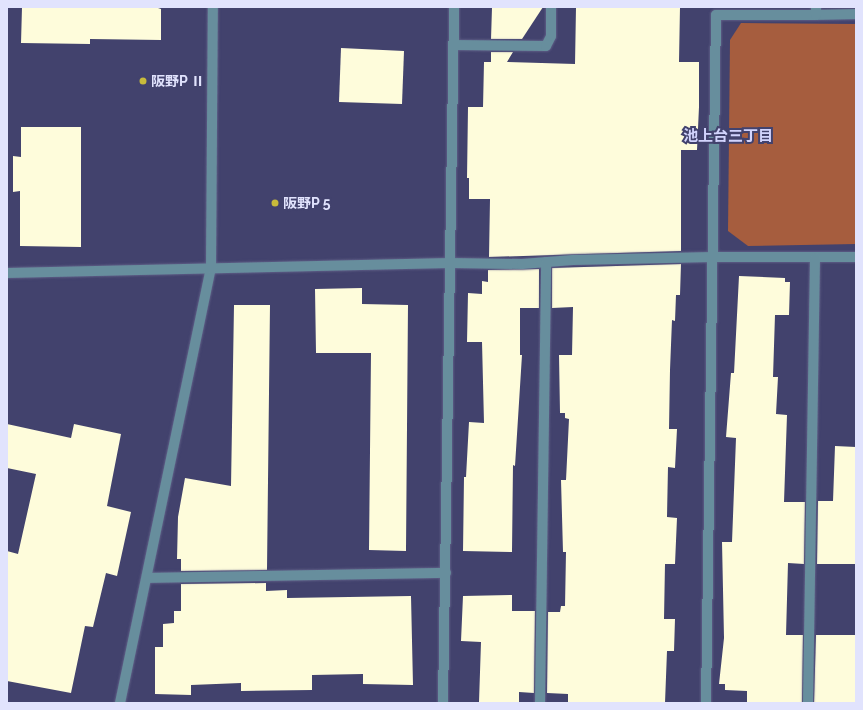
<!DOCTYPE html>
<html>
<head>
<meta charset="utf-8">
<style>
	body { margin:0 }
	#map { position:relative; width:863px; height:710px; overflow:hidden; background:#42426d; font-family:Raleway,"Noto Sans JP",sans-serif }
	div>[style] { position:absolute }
	.green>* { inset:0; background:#a65d3e }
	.building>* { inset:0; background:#fefcdb }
	.roads { filter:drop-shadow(0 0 1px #5f5f87) drop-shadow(0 0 1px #5f5f87) }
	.minor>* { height:10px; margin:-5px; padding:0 5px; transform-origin:5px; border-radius:5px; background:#678e9d }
	.dots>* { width:11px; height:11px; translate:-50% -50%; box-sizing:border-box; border:2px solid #42426d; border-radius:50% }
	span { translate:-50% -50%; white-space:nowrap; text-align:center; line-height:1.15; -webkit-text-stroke:4px #42426d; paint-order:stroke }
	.poi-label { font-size:14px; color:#e1e3fd; font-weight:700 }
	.left { translate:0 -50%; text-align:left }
	.neighbourhood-label { font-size:15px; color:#d2d4fd; font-weight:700 }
	.frame { position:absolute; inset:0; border:8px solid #e1e3fd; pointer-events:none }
</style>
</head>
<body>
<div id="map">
	<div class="green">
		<i style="clip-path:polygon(741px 23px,856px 24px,856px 244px,748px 246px,728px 231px,730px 40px)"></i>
	</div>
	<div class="building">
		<i style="clip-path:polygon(22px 7px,155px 7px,161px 9px,161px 40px,90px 39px,90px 44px,21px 43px)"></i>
		<i style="clip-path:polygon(492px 7px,543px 7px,522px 39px,491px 39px)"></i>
		<i style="clip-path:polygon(576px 7px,680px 7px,679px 62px,699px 62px,699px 107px,697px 150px,681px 150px,681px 251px,489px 257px,490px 199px,469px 199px,469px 178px,467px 178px,468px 107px,483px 107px,484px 62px,491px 62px,491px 52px,513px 52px,507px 62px,575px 64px)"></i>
		<i style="clip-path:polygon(341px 48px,404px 51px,402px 104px,339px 102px)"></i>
		<i style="clip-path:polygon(21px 127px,81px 127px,81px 247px,20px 246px,20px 191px,13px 192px,13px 156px,21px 157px)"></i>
		<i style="clip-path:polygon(681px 264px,680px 295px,676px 295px,675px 321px,672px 320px,670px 370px,669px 429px,677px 429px,675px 468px,668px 467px,667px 517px,677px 518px,675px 564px,665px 564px,664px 619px,675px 619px,674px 651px,667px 651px,665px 703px,568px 703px,568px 694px,547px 693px,548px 612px,560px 612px,561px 606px,565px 606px,566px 552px,563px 552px,561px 480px,566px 480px,569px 419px,565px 418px,565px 413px,560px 413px,559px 355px,572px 355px,573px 307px,552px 308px,552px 268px)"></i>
		<i style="clip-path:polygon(539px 269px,539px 308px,520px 308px,520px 355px,522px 355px,515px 466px,513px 465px,512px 552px,463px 551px,464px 477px,466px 477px,469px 422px,484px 423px,482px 342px,467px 342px,468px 293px,482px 294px,482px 281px,488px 282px,488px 270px)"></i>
		<i style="clip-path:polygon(739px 276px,785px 278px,785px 282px,790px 282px,789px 315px,775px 315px,773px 377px,778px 377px,776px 414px,787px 415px,784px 502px,805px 502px,804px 564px,788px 563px,786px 635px,803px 635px,802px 703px,747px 703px,747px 691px,725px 690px,725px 684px,719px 684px,724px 638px,722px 542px,732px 542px,736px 438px,726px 437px,731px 373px,734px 373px)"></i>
		<i style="clip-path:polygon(362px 288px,362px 304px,408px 305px,406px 551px,369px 550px,371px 353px,316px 353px,315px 289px)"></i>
		<i style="clip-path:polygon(234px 305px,270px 305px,267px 570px,181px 571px,181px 559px,177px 559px,178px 517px,185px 478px,231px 486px)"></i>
		<i style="clip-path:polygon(7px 424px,71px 438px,74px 424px,121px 434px,107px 506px,131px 512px,117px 576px,106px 573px,93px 627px,85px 626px,71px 693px,7px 681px,7px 551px,18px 554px,36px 474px,7px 468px)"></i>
		<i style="clip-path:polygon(835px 446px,856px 447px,856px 564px,817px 564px,818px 501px,833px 501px)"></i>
		<i style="clip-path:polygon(266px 583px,266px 591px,287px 590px,287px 598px,411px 596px,413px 685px,363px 684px,363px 674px,312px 675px,312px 690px,241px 691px,241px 683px,191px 685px,191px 695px,155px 694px,155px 647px,163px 647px,163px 624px,174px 623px,174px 611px,181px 611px,181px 584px)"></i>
		<i style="clip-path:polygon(512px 595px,512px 611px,535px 611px,534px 693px,519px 692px,519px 703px,479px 702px,481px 642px,461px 641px,463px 596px)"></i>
		<i style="clip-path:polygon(816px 635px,856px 635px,856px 703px,814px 703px)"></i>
	</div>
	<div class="roads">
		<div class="minor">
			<i style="left:816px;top:15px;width:40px;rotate:-1.4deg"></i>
			<i style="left:453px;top:45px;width:93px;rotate:0.6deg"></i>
			<i style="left:546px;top:46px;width:11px;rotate:-63deg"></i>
			<i style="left:551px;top:36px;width:29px;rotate:-90deg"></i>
			<i style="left:7px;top:273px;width:443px;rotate:-1.3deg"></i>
			<i style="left:450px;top:263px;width:72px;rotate:0.8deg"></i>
			<i style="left:522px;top:264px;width:51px;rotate:-4.5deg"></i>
			<i style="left:573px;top:260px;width:140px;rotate:-1.2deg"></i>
			<i style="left:713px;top:257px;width:143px"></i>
			<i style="left:147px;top:578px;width:299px;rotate:-1deg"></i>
			<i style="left:120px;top:703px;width:443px;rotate:-78.2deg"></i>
			<i style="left:211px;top:269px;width:262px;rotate:-89.6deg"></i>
			<i style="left:443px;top:703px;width:696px;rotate:-89.09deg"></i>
			<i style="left:540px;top:703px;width:441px;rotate:-89.2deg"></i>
			<i style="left:706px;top:703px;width:688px;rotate:-89.17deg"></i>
			<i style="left:716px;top:15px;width:100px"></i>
			<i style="left:816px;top:15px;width:8px;rotate:-90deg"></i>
			<i style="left:808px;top:703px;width:445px;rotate:-89.1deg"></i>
		</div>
	</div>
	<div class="dots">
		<i style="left:143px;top:81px;background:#c8bb3b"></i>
		<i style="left:275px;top:203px;background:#c8bb3b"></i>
	</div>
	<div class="poi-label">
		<span class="left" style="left:151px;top:81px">阪野P Ⅱ</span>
		<span class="left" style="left:283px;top:203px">阪野P 5</span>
	</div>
	<div class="neighbourhood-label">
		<span style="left:728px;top:137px">池上台三丁目</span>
	</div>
	<div class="frame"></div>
</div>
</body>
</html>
